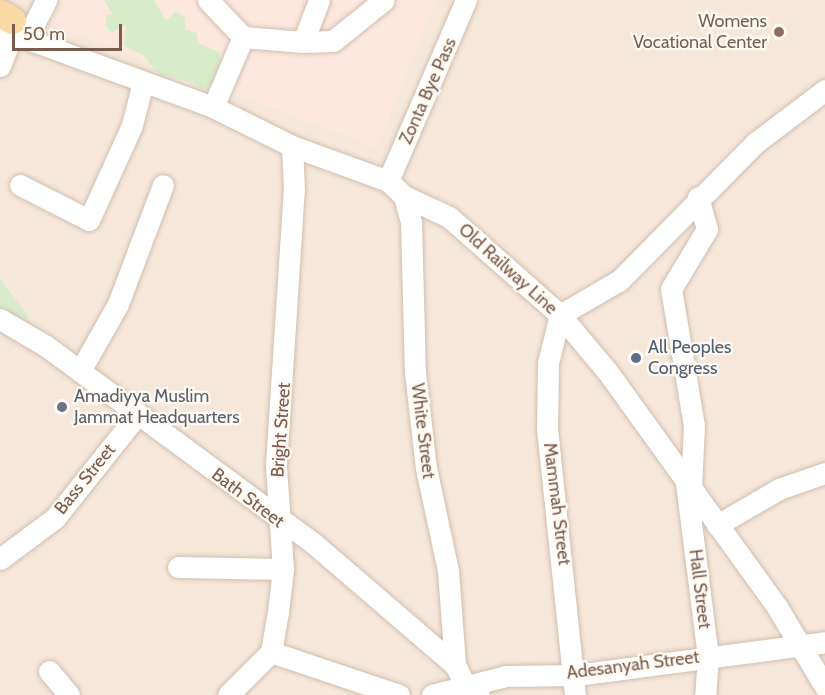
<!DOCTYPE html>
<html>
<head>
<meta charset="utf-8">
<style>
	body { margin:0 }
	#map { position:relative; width:825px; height:695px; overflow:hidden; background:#fdf6ec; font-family:Cabin,sans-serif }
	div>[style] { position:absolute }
	.residential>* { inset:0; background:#f5e8da }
	.commercial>* { inset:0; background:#fde8e0 }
	.green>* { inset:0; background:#d8ecc9 }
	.roads { filter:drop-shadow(0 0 2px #d1beb0) drop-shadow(0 0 2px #d1beb0) }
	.minor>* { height:21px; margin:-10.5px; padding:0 10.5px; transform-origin:10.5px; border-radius:10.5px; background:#fff }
	.major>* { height:27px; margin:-13.5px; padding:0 13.5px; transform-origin:13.5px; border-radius:13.5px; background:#fbd9a5 }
	.dots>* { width:16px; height:16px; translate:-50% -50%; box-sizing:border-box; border:3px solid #fffaf3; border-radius:50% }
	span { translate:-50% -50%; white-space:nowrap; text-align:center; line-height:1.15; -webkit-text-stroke:4.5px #fffaf3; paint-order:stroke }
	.education-label { font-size:18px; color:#785e54 }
	.right { translate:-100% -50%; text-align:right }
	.street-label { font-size:18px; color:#7a5c4d }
	.service-label { font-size:18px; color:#4e5e75 }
	.left { translate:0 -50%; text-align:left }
	.worship-label { font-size:18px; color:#5b616d }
	.scale { position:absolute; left:12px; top:24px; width:110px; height:27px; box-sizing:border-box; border:3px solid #7a5c4d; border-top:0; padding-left:8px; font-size:18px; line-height:21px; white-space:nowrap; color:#7a5c4d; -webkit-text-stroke:4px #fffaf3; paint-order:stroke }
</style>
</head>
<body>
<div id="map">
	<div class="residential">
		<i style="clip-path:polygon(0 0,825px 0,825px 695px,0 695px)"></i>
	</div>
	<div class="commercial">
		<i style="clip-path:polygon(65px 0,436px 0,377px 148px,54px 26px)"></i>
	</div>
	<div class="green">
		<i style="clip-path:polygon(104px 0,154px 0,166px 20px,176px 12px,185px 18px,185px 29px,197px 33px,198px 43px,219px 52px,225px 71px,221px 82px,200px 89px,194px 83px,158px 74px,143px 55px,124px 46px,126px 24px,112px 33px,105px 26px,107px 14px,113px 15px)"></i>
		<i style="clip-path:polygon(0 278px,29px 317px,22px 331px,0 322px)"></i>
	</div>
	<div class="roads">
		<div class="minor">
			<i style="left:208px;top:0;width:51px;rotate:46.6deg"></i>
			<i style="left:243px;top:37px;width:60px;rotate:4.8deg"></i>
			<i style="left:303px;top:42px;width:30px;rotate:-2deg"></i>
			<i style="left:333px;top:41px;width:65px;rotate:-38.8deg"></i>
			<i style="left:0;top:29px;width:227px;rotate:20.1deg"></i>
			<i style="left:213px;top:107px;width:88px;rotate:26.3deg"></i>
			<i style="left:292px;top:146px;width:102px;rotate:20deg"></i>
			<i style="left:388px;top:181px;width:22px;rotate:43deg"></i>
			<i style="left:404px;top:196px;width:50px;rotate:25deg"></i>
			<i style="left:449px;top:217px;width:148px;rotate:41.4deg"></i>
			<i style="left:560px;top:315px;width:73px;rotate:50deg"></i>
			<i style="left:607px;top:371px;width:291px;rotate:54.2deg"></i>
			<i style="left:777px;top:607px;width:93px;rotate:59deg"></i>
			<i style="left:31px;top:30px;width:34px;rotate:-63deg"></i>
			<i style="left:303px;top:42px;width:45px;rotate:-69.1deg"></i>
			<i style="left:0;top:66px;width:34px;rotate:-69deg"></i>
			<i style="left:213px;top:107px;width:76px;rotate:-66.8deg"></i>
			<i style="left:388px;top:181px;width:197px;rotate:-66.7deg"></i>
			<i style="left:20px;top:185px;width:77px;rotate:26.9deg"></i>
			<i style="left:89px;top:220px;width:104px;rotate:-65.6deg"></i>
			<i style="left:132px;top:125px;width:44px;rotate:-75.7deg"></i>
			<i style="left:404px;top:196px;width:27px;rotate:75deg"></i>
			<i style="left:411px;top:222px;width:150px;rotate:88.5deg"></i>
			<i style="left:415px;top:372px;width:97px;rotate:83.5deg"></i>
			<i style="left:426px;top:468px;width:105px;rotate:77.9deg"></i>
			<i style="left:448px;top:571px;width:94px;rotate:85.7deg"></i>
			<i style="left:0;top:319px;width:53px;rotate:30.4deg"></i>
			<i style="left:46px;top:346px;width:330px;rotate:36.4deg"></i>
			<i style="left:312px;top:542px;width:189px;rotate:40.7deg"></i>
			<i style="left:455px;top:665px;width:25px;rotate:63deg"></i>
			<i style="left:466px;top:687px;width:15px;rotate:32deg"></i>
			<i style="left:80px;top:371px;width:77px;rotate:-60.4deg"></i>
			<i style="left:118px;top:304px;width:127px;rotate:-69.3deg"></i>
			<i style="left:686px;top:483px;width:174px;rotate:82.8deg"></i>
			<i style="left:708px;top:656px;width:39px;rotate:94deg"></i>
			<i style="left:691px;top:489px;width:63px;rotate:-87.3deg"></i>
			<i style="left:694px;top:426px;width:139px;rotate:-99.5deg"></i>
			<i style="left:671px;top:289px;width:70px;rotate:-59deg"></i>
			<i style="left:707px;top:229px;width:33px;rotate:-106deg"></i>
			<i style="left:717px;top:525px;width:72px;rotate:-30.1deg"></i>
			<i style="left:779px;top:489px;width:49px;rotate:-19.2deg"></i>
			<i style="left:0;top:559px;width:69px;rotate:-36.7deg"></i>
			<i style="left:55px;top:518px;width:132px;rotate:-51.5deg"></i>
			<i style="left:178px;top:567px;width:105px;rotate:1.1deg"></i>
			<i style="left:271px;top:652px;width:135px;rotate:18.6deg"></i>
			<i style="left:49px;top:671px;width:31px;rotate:50deg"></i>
			<i style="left:228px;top:695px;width:61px;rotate:-45deg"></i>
			<i style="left:271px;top:652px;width:41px;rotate:-80.1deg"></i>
			<i style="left:278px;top:612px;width:43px;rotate:-83.4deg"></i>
			<i style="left:283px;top:569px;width:104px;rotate:-93.9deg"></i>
			<i style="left:276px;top:465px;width:276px;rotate:-86.3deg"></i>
			<i style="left:294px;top:190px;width:44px;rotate:-92.6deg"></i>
			<i style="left:432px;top:695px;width:76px;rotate:-14.4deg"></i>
			<i style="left:506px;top:676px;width:70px;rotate:-0.8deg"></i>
			<i style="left:576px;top:675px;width:251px;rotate:-7.5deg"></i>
			<i style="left:575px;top:695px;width:266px;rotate:-96deg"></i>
			<i style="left:547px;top:430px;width:67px;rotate:-89.1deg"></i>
			<i style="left:548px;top:363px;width:49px;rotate:-76deg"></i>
			<i style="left:560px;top:315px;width:69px;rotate:-30.3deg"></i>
			<i style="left:620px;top:280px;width:192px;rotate:-45.4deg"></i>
			<i style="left:755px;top:143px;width:88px;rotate:-37.1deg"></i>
		</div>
		<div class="major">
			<i style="left:0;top:13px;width:14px;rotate:30deg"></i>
		</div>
	</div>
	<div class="dots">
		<i style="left:779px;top:32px;background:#8d6e63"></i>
		<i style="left:636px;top:358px;background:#5c6f8a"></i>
		<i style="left:62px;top:407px;background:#6b7280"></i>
	</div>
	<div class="education-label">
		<span class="right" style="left:767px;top:32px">Womens<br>Vocational Center</span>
	</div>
	<div class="street-label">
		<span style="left:428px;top:91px;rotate:-66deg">Zonta Bye Pass</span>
		<span style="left:508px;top:269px;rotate:42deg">Old Railway Line</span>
		<span style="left:281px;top:430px;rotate:-86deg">Bright Street</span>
		<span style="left:423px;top:431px;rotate:83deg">White Street</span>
		<span style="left:85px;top:479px;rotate:-51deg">Bass Street</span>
		<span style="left:248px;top:498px;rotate:37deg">Bath Street</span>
		<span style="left:557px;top:504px;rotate:83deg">Mammah Street</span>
		<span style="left:700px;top:589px;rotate:83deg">Hall Street</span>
		<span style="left:633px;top:665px;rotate:-7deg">Adesanyah Street</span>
	</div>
	<div class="service-label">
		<span class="left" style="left:648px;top:358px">All Peoples<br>Congress</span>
	</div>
	<div class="worship-label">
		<span class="left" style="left:74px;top:407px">Amadiyya Muslim<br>Jammat Headquarters</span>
	</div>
	<div class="scale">50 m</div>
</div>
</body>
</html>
